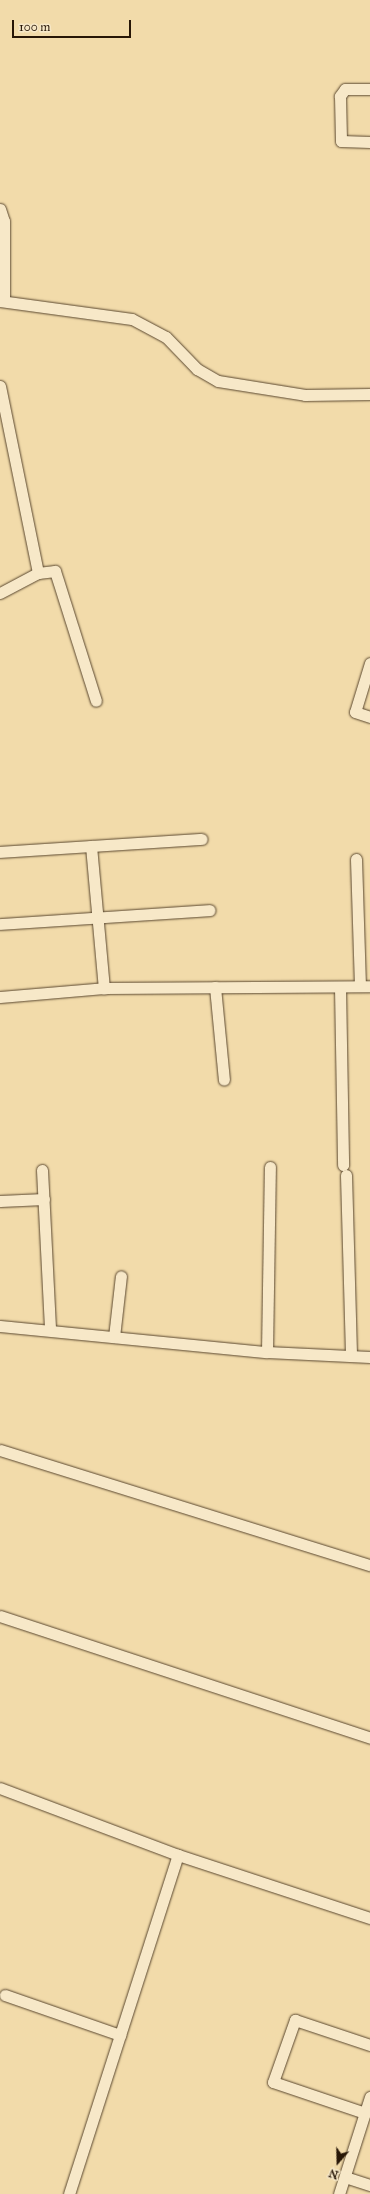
<!DOCTYPE html>
<html>
<head>
<meta charset="utf-8">
<style>
	body { margin:0 }
	#map { position:relative; width:370px; height:2194px; overflow:hidden; background:#f2dbaa; font-family:"IM FELL Great Primer",serif }
	div>[style] { position:absolute }
	.roads { filter:drop-shadow(0 0 1px #5a472f) drop-shadow(0 0 1px #5a472f) }
	.minor>* { height:11px; margin:-5.5px; padding:0 5.5px; transform-origin:5.5px; border-radius:5.5px; background:#f7e8c8 }
	span { translate:-50% -50%; white-space:nowrap; text-align:center; line-height:1.15; -webkit-text-stroke:3px #f7e8c8; paint-order:stroke }
	.north { position:absolute; left:318px; top:2142px; width:40px; height:40px; -webkit-text-stroke:3px #f7e8c8; paint-order:stroke; rotate:200deg; font-size:11px; font-weight:700; line-height:16px; text-align:center; color:#271606 }
	.north::after { content:''; display:block; margin:auto; width:14px; height:18px; background:#271606; clip-path:polygon(50% 0,100% 100%,50% 72%,0 100%) }
	.scale { position:absolute; left:12px; top:20px; width:119px; height:18px; box-sizing:border-box; border:2px solid #271606; border-top:0; padding-left:5px; font-size:12px; line-height:14px; white-space:nowrap; color:#271606; -webkit-text-stroke:3px #f7e8c8; paint-order:stroke }
</style>
</head>
<body>
<div id="map">
	<div class="roads">
		<div class="minor">
			<i style="left:370px;top:89px;width:25px;rotate:180deg"></i>
			<i style="left:345px;top:89px;width:9px;rotate:126deg"></i>
			<i style="left:340px;top:96px;width:45px;rotate:88.7deg"></i>
			<i style="left:341px;top:141px;width:29px;rotate:2deg"></i>
			<i style="left:0;top:209px;width:13px;rotate:72deg"></i>
			<i style="left:4px;top:221px;width:80px;rotate:90deg"></i>
			<i style="left:0;top:301px;width:133px;rotate:7.8deg"></i>
			<i style="left:132px;top:319px;width:38px;rotate:28deg"></i>
			<i style="left:166px;top:337px;width:45px;rotate:45.9deg"></i>
			<i style="left:197px;top:369px;width:24px;rotate:30deg"></i>
			<i style="left:218px;top:381px;width:88px;rotate:9.1deg"></i>
			<i style="left:305px;top:395px;width:65px;rotate:-0.9deg"></i>
			<i style="left:0;top:386px;width:191px;rotate:78.5deg"></i>
			<i style="left:0;top:593px;width:43px;rotate:-27.8deg"></i>
			<i style="left:38px;top:573px;width:17px;rotate:-7deg"></i>
			<i style="left:55px;top:571px;width:136px;rotate:72.5deg"></i>
			<i style="left:370px;top:663px;width:51px;rotate:107deg"></i>
			<i style="left:355px;top:712px;width:16px;rotate:18deg"></i>
			<i style="left:91px;top:846px;width:143px;rotate:84.8deg"></i>
			<i style="left:0;top:852px;width:202px;rotate:-3.7deg"></i>
			<i style="left:356px;top:859px;width:127px;rotate:88.2deg"></i>
			<i style="left:0;top:924px;width:210px;rotate:-3.8deg"></i>
			<i style="left:215px;top:987px;width:93px;rotate:84.5deg"></i>
			<i style="left:340px;top:987px;width:178px;rotate:89deg"></i>
			<i style="left:0;top:997px;width:104px;rotate:-4.9deg"></i>
			<i style="left:104px;top:988px;width:266px;rotate:-0.4deg"></i>
			<i style="left:42px;top:1170px;width:160px;rotate:87.1deg"></i>
			<i style="left:346px;top:1175px;width:181px;rotate:88.4deg"></i>
			<i style="left:0;top:1201px;width:44px;rotate:-2.6deg"></i>
			<i style="left:0;top:1326px;width:268px;rotate:5.6deg"></i>
			<i style="left:267px;top:1352px;width:103px;rotate:2.8deg"></i>
			<i style="left:114px;top:1337px;width:61px;rotate:-83.5deg"></i>
			<i style="left:267px;top:1352px;width:185px;rotate:-89.1deg"></i>
			<i style="left:0;top:1450px;width:387px;rotate:17.3deg"></i>
			<i style="left:0;top:1616px;width:390px;rotate:18.2deg"></i>
			<i style="left:0;top:1788px;width:190px;rotate:20.6deg"></i>
			<i style="left:178px;top:1855px;width:202px;rotate:18.2deg"></i>
			<i style="left:5px;top:1995px;width:122px;rotate:19.2deg"></i>
			<i style="left:365px;top:2113px;width:97px;rotate:-161.4deg"></i>
			<i style="left:273px;top:2082px;width:66px;rotate:-70.5deg"></i>
			<i style="left:295px;top:2020px;width:79px;rotate:18.4deg"></i>
			<i style="left:345px;top:2177px;width:26px;rotate:18deg"></i>
			<i style="left:69px;top:2194px;width:356px;rotate:-72.2deg"></i>
			<i style="left:339px;top:2194px;width:102px;rotate:-72.3deg"></i>
		</div>
	</div>
	<div class="north">N</div>
	<div class="scale">100 m</div>
</div>
</body>
</html>
